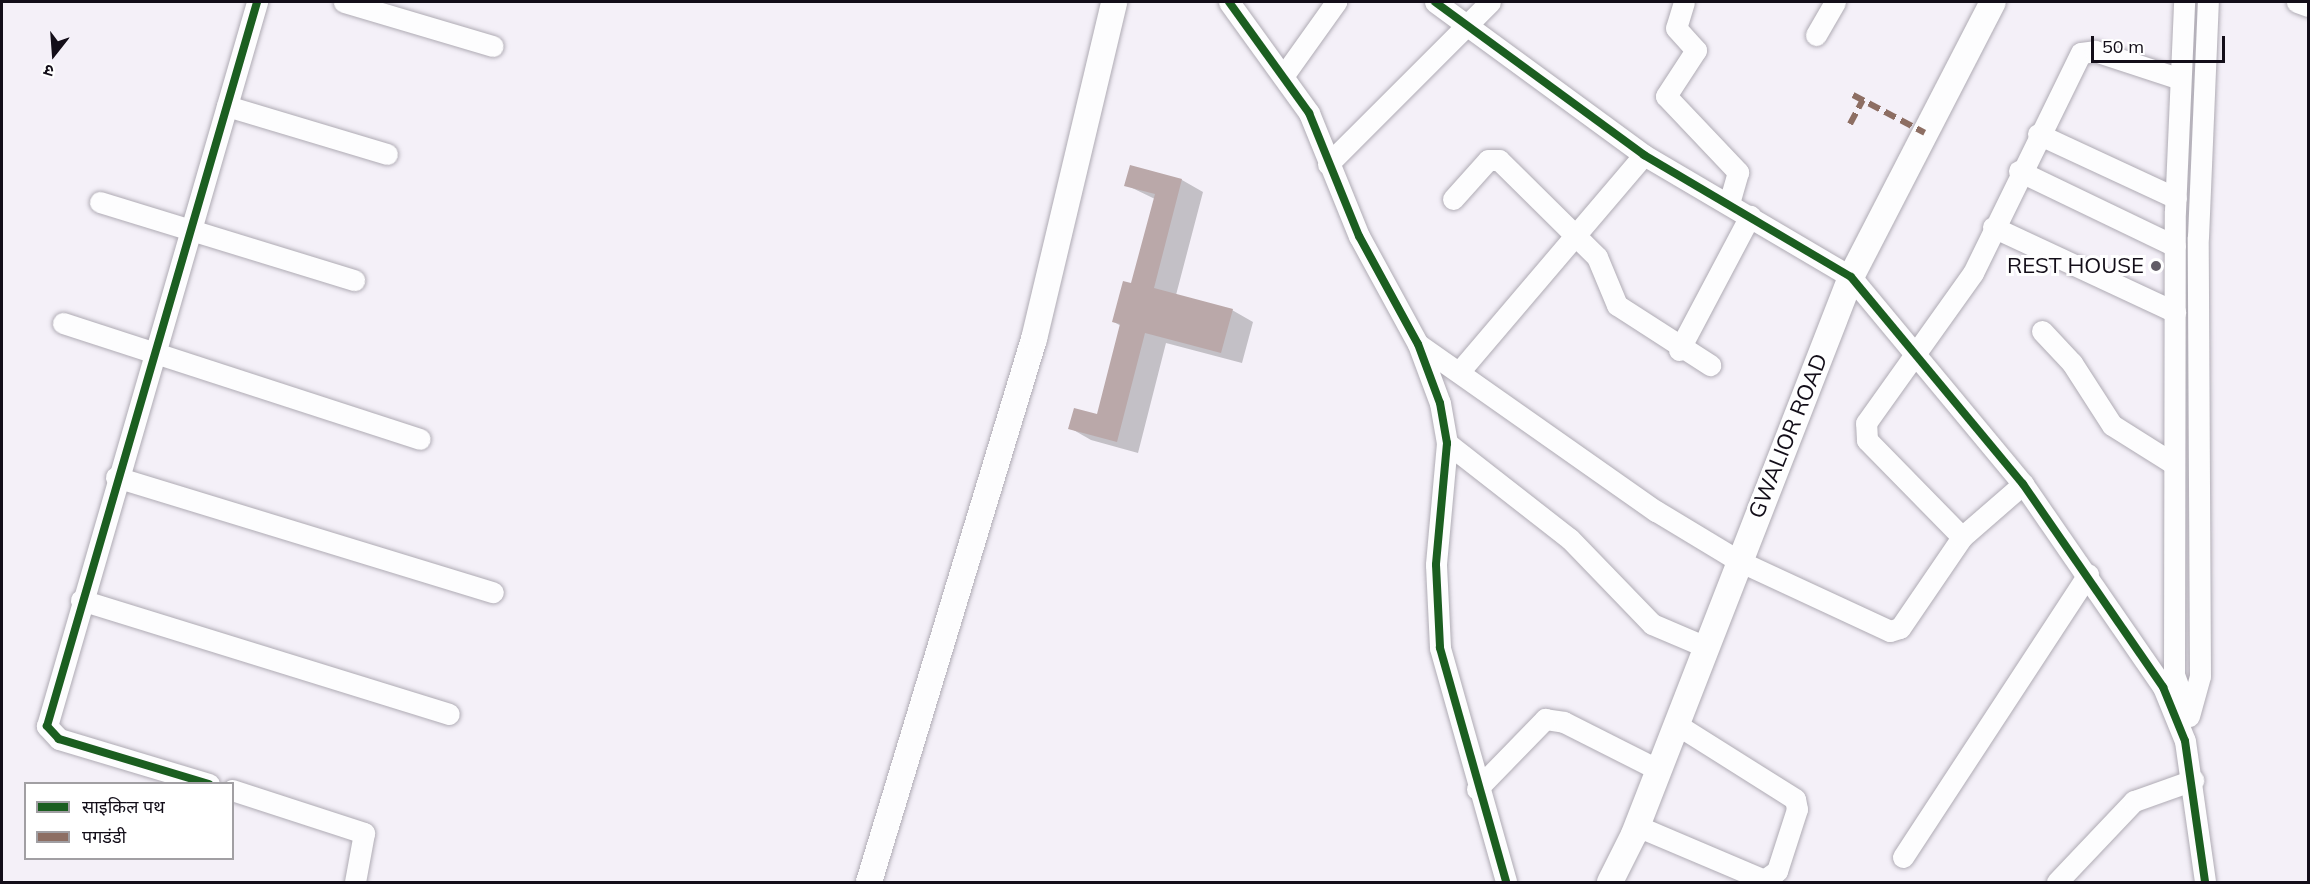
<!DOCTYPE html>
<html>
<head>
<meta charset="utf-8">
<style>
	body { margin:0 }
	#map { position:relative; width:2310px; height:884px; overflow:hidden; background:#f4f0f8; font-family:Mulish,"Noto Sans Devanagari",sans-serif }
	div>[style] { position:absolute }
	.shadow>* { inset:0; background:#0003 }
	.building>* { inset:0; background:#baa8a9 }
	.roads { filter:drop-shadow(0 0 2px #afabb4) drop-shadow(0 0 2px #afabb4) }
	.minor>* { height:21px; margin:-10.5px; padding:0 10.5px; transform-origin:10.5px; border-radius:10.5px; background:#fdfdfe }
	.major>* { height:26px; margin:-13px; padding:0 13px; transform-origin:13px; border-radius:13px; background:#fdfdfe }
	.quiet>* { height:6px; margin-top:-3px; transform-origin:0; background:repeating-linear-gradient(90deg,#8d6e63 0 12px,transparent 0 18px) }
	.cycleway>* { height:8px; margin:-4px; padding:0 4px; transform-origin:4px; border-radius:4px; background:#1b5e20 }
	.dots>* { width:16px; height:16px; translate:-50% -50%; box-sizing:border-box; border:3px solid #fff; border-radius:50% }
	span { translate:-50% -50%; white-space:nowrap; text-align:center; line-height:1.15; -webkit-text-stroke:6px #fff; paint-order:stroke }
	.poi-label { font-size:22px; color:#130e19 }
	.right { translate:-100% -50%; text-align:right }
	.street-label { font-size:22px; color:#130e19 }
	.frame { position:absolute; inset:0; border:3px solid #130e19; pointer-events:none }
	.legend { position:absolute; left:24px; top:782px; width:210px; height:78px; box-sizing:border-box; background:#fff; border:2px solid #a19fa3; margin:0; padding:8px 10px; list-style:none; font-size:18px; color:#130e19 }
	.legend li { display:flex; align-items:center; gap:12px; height:30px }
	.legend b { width:30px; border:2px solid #a19fa3 }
	.north { position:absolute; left:24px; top:24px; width:60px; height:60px; -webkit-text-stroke:4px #fff; paint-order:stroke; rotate:197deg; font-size:16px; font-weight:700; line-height:24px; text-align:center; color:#130e19 }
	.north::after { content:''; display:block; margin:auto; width:21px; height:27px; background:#130e19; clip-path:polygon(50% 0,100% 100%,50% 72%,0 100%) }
	.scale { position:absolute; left:2091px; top:36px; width:134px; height:27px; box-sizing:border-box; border:3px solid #130e19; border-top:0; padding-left:8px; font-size:18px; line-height:21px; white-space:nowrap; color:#130e19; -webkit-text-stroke:4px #fff; paint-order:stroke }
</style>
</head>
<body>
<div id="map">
	<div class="shadow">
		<i style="clip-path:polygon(1131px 167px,1182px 180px,1203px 192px,1176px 295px,1232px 310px,1253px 322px,1242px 363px,1166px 343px,1138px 453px,1091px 440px,1070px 428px,1098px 415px,1121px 326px,1114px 322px,1132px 285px,1155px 199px,1126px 185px)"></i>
	</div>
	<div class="building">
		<i style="clip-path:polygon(1130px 165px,1182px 179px,1154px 288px,1233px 309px,1221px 353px,1145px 333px,1117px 442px,1068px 429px,1074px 408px,1097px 414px,1120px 324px,1112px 322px,1123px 281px,1131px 283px,1155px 194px,1124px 186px)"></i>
	</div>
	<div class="roads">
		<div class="minor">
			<i style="left:344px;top:2px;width:155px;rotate:16.5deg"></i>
			<i style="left:1229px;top:2px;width:137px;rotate:54.2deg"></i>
			<i style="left:1309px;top:113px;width:133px;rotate:67.9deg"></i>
			<i style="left:1359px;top:236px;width:123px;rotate:61.4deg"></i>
			<i style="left:1418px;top:344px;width:63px;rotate:69.6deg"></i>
			<i style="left:1440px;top:403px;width:41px;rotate:80.1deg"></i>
			<i style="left:1447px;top:443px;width:122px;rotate:95.2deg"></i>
			<i style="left:1436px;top:565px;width:83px;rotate:87.2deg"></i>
			<i style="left:1440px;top:648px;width:243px;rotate:74.2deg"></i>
			<i style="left:1435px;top:2px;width:259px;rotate:36.2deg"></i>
			<i style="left:1644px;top:155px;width:240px;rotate:30.5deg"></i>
			<i style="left:1851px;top:277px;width:269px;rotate:50.3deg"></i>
			<i style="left:2023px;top:484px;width:247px;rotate:55.4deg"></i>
			<i style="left:2163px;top:687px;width:58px;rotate:67.8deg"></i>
			<i style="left:2185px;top:741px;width:142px;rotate:81.9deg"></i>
			<i style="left:1684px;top:2px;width:27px;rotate:107deg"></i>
			<i style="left:1676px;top:28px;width:30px;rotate:48deg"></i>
			<i style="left:1696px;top:50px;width:55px;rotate:123.1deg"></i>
			<i style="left:1666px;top:96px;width:105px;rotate:46.5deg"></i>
			<i style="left:1738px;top:172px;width:32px;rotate:106deg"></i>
			<i style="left:2297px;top:2px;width:12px;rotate:20deg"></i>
			<i style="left:1816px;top:35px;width:38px;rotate:-60deg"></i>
			<i style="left:1284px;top:75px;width:90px;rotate:-54.5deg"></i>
			<i style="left:227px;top:106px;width:167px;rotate:16.7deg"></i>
			<i style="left:2038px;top:134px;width:152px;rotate:24.9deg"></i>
			<i style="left:1328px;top:164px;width:229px;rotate:-45deg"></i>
			<i style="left:2019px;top:171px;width:173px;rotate:25.7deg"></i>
			<i style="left:1453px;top:199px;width:52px;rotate:-48.1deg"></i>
			<i style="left:1488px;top:160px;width:11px"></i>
			<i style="left:1499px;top:160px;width:138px;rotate:44.7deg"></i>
			<i style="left:1597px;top:257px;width:52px;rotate:67.4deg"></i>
			<i style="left:1617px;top:305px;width:111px;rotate:32.8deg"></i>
			<i style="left:100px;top:202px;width:266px;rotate:17.1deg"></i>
			<i style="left:1993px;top:227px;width:201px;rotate:25deg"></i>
			<i style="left:63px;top:323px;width:375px;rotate:18deg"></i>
			<i style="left:2042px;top:331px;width:44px;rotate:46.8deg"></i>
			<i style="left:2072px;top:363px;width:74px;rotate:57.2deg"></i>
			<i style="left:2112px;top:425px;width:73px;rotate:32.2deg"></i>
			<i style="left:1418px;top:344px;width:291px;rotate:35.1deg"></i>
			<i style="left:1656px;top:511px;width:97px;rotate:31.1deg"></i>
			<i style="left:1739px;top:561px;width:166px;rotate:24.9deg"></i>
			<i style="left:1890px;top:631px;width:10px;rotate:-17deg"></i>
			<i style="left:1900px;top:628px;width:110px;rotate:-55.7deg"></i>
			<i style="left:1962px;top:537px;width:81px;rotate:-41deg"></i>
			<i style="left:1679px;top:350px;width:152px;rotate:-62.1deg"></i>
			<i style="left:1459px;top:372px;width:285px;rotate:-49.6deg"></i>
			<i style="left:1447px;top:443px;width:156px;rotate:38deg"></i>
			<i style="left:1570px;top:539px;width:118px;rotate:46deg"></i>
			<i style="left:1652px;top:624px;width:59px;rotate:23.1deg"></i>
			<i style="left:116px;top:477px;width:394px;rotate:17deg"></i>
			<i style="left:1962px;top:537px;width:136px;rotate:-134.4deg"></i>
			<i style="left:1867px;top:440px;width:17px;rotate:-93deg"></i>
			<i style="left:1866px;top:423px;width:184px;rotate:-54.5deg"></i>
			<i style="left:1973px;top:273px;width:245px;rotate:-63.9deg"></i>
			<i style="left:2081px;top:53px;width:14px;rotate:-8deg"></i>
			<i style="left:2095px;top:51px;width:89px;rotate:18.2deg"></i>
			<i style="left:81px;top:600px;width:385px;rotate:17.2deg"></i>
			<i style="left:2184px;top:702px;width:29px;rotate:-110deg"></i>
			<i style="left:2174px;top:675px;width:464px;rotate:-89.9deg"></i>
			<i style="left:2175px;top:211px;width:209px;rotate:-87.5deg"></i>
			<i style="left:2189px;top:716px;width:41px;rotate:-74.6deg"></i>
			<i style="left:2200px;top:676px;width:439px;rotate:-90.3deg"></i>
			<i style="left:2198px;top:237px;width:235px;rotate:-87.6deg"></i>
			<i style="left:209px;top:784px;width:157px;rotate:-163.3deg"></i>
			<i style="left:59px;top:739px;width:18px;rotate:-133deg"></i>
			<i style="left:47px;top:726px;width:754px;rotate:-73.82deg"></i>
			<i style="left:1477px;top:789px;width:98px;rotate:-45.8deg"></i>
			<i style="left:1545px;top:719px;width:19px;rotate:9deg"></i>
			<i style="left:1564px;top:722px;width:106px;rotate:26.8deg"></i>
			<i style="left:232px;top:790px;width:139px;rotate:18deg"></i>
			<i style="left:364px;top:833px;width:50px;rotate:100.4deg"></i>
			<i style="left:1637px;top:826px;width:138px;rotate:23deg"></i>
			<i style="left:1764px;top:880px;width:16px;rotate:-35deg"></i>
			<i style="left:1777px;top:871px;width:65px;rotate:-72.1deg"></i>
			<i style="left:1797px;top:809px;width:10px;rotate:-101deg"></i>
			<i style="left:1795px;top:799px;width:141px;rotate:-147.8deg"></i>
			<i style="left:1903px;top:857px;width:338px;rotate:-56.8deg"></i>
			<i style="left:2057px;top:882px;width:112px;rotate:-46.5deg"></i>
			<i style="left:2134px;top:801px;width:63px;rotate:-19.6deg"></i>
		</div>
		<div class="major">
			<i style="left:869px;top:882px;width:568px;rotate:-73.1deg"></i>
			<i style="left:1034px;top:339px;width:346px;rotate:-76.6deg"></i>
			<i style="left:1610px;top:882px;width:54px;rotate:-63.4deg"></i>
			<i style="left:1634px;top:834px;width:598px;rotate:-68.71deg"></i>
			<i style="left:1851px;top:277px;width:309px;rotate:-62.7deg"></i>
		</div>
	</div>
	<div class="quiet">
		<i style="left:1853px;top:95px;width:81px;rotate:27.8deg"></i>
		<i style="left:1850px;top:124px;width:27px;rotate:-62deg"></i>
	</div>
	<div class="cycleway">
		<i style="left:1229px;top:2px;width:137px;rotate:54.2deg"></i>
		<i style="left:1309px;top:113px;width:133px;rotate:67.9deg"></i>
		<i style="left:1359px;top:236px;width:123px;rotate:61.4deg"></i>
		<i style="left:1418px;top:344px;width:63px;rotate:69.6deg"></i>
		<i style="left:1440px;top:403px;width:41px;rotate:80.1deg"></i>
		<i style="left:1447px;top:443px;width:122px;rotate:95.2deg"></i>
		<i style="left:1436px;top:565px;width:83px;rotate:87.2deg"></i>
		<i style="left:1440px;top:648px;width:243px;rotate:74.2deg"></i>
		<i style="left:1435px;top:2px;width:259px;rotate:36.2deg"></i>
		<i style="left:1644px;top:155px;width:240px;rotate:30.5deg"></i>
		<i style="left:1851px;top:277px;width:269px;rotate:50.3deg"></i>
		<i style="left:2023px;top:484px;width:247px;rotate:55.4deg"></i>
		<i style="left:2163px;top:687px;width:58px;rotate:67.8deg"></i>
		<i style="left:2185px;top:741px;width:142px;rotate:81.9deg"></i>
		<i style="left:209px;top:784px;width:157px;rotate:-163.3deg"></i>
		<i style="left:59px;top:739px;width:18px;rotate:-133deg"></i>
		<i style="left:47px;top:726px;width:754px;rotate:-73.82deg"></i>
	</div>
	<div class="dots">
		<i style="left:2156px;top:266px;background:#625d67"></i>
	</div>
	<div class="poi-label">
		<span class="right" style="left:2144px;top:266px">REST HOUSE</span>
	</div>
	<div class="street-label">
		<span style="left:1788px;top:436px;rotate:-68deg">GWALIOR ROAD</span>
	</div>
	<div class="frame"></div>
	<ul class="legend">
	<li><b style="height:8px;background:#1b5e20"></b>साइकिल पथ</li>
	<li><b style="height:8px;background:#8d6e63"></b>पगडंडी</li>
	</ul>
	<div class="north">उ</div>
	<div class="scale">50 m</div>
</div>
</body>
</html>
